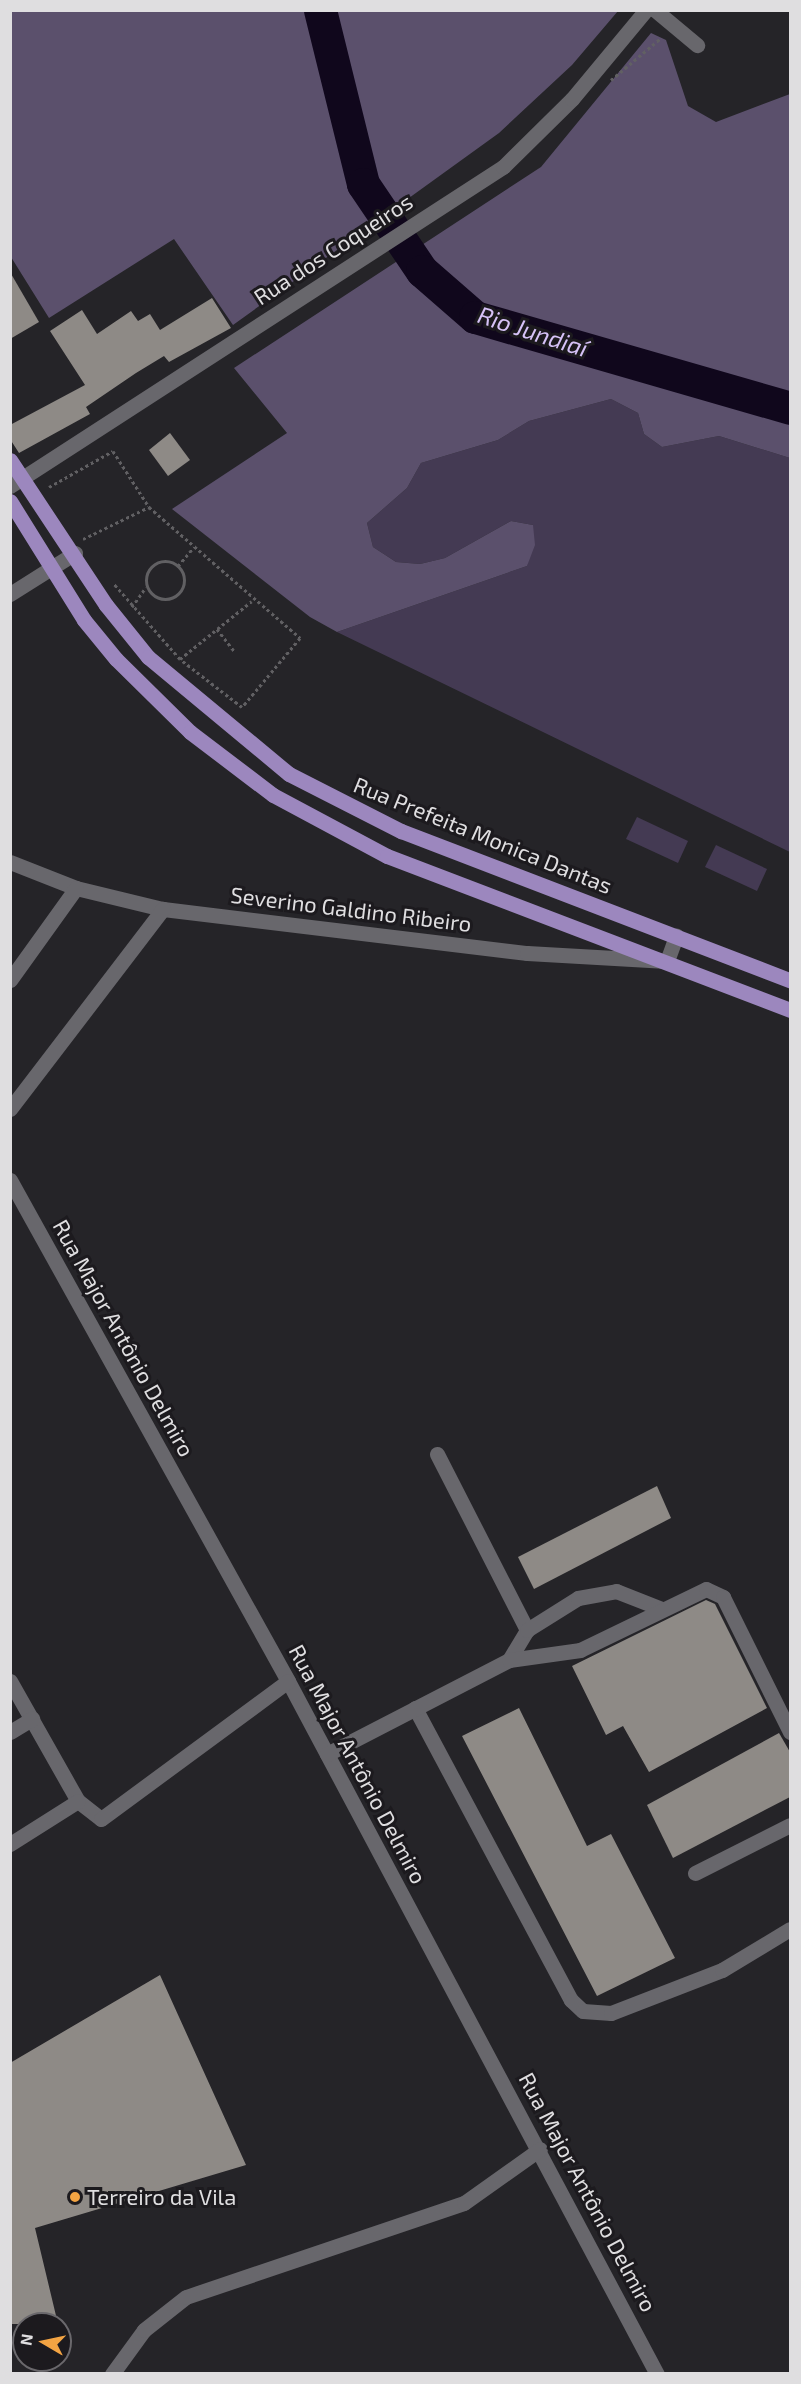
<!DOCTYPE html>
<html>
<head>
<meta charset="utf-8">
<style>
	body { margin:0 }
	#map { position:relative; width:801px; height:2384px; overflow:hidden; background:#252428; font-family:"Exo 2",sans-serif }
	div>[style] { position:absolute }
	.green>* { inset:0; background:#443a53 }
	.forest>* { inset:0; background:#5b506c }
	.river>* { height:33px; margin:-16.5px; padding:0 16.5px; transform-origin:16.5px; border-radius:16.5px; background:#10071c }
	.building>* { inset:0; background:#8e8a86 }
	.path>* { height:3px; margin-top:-1.5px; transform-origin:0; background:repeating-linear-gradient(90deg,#616063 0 3px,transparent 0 6px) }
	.path>.ring { margin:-1.5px; padding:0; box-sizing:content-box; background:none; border:3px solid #616063; border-radius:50% }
	.minor>* { height:15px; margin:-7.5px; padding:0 7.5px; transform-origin:7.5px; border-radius:7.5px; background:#68676c }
	.major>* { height:15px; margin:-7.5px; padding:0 7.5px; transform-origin:7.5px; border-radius:7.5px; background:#9c87be }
	.dots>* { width:16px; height:16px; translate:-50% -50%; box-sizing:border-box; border:3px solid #1c1a1e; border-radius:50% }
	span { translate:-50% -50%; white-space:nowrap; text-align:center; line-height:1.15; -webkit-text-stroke:6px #1c1a1e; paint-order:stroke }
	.street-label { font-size:22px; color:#dfdee0 }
	.poi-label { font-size:22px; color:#dfdee0 }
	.left { translate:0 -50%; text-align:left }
	.water-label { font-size:24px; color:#d6c2f7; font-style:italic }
	.frame { position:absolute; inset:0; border:12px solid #dfdee0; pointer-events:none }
	.north { position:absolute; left:12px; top:2312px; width:60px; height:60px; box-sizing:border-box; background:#1c1a1e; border:2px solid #6a686c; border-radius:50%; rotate:279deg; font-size:16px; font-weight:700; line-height:24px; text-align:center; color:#dfdee0 }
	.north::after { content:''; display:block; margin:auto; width:21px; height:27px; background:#f3a443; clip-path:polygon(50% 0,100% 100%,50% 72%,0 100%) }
</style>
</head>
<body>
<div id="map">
	<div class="green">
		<i style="clip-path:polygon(611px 399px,638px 413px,644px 434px,662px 447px,719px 436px,790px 458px,790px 852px,337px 632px,527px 566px,533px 525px,511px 521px,445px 558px,420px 564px,396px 562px,373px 547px,367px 523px,407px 488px,421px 463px,498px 440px,529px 421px)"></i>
		<i style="clip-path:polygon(637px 817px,688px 841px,678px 863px,626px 839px)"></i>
		<i style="clip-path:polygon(716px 845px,767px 869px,757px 891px,705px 867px)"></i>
	</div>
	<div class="forest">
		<i style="clip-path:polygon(11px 10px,618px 10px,618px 11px,572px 65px,499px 133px,233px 325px,174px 239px,49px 318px,11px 257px)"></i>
		<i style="clip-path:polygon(651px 33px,666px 40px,688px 106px,716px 122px,790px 94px,790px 458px,719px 436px,662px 447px,644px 434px,638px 413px,611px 399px,529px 421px,498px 440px,421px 463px,407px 488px,367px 523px,373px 547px,396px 562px,420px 564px,445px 558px,511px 521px,533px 525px,535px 545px,527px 566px,337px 632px,310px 617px,172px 509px,287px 433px,234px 368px,541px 167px)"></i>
	</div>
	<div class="river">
		<i style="left:320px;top:10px;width:179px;rotate:76.1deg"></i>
		<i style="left:363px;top:184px;width:105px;rotate:55.9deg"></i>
		<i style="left:422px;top:271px;width:70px;rotate:41deg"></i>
		<i style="left:475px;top:317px;width:328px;rotate:16.1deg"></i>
	</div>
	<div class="building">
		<i style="clip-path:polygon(10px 272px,39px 322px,10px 339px)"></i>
		<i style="clip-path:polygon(212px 298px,231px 328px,169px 362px,164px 356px,136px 373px,86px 407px,90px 414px,19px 453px,10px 439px,10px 425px,85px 385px,50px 331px,82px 310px,97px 334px,131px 311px,138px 321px,150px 314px,160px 330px)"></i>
		<i style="clip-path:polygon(170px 433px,190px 460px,168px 476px,149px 450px)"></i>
		<i style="clip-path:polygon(657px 1486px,671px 1518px,534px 1589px,518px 1557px)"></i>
		<i style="clip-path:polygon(706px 1600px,715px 1604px,767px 1708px,649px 1772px,623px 1726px,606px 1735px,572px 1666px)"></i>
		<i style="clip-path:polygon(519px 1708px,587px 1846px,611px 1834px,675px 1958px,597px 1996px,462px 1736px)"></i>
		<i style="clip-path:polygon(779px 1733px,790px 1752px,790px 1797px,673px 1858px,647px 1805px)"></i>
		<i style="clip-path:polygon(160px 1975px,246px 2165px,35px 2228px,58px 2324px,10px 2324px,10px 2063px)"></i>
	</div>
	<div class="path">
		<i style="left:611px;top:80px;width:65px;rotate:-40deg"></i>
		<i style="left:49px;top:487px;width:73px;rotate:-29.4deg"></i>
		<i style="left:113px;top:451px;width:67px;rotate:57.3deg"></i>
		<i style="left:149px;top:507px;width:200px;rotate:40.9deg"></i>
		<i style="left:300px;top:638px;width:90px;rotate:130deg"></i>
		<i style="left:242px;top:707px;width:78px;rotate:-142.3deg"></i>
		<i style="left:180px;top:659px;width:100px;rotate:-131.3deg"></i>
		<i style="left:83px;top:539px;width:73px;rotate:-25.9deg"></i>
		<i class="ring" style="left:146px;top:561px;width:35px;height:35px"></i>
		<i style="left:178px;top:566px;width:25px;rotate:-50deg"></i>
		<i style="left:132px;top:607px;width:24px;rotate:-55deg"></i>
		<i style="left:217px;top:629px;width:28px;rotate:52deg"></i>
		<i style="left:180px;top:659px;width:92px;rotate:-38.9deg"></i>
	</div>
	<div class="minor">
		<i style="left:655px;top:10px;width:55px;rotate:39.8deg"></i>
		<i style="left:10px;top:486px;width:587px;rotate:-32.91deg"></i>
		<i style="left:503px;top:167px;width:97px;rotate:-44.6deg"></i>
		<i style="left:572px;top:99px;width:116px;rotate:-50.3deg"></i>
		<i style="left:10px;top:594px;width:77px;rotate:-32.2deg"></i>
		<i style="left:10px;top:862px;width:71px;rotate:21.5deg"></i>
		<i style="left:76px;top:888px;width:89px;rotate:13.6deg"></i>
		<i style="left:163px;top:909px;width:367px;rotate:6.9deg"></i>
		<i style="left:527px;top:953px;width:140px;rotate:3.3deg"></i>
		<i style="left:667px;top:961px;width:27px;rotate:-70deg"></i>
		<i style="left:10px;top:980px;width:113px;rotate:-54.3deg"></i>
		<i style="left:10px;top:1109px;width:252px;rotate:-52.6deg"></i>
		<i style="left:10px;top:1180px;width:573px;rotate:60.97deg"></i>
		<i style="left:288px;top:1681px;width:785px;rotate:61.97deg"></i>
		<i style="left:437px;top:1454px;width:198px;rotate:62.9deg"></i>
		<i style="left:509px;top:1660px;width:35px;rotate:-59deg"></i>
		<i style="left:527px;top:1630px;width:60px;rotate:-32.1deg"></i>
		<i style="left:578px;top:1598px;width:39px;rotate:-10deg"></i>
		<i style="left:616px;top:1591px;width:49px;rotate:21.4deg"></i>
		<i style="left:10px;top:1681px;width:138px;rotate:60.5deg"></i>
		<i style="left:78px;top:1801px;width:29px;rotate:38deg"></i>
		<i style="left:101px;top:1819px;width:232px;rotate:-36.4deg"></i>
		<i style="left:415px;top:1708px;width:331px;rotate:61.9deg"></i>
		<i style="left:571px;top:2000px;width:16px;rotate:43deg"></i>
		<i style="left:583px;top:2011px;width:28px;rotate:4deg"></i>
		<i style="left:611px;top:2013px;width:119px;rotate:-21.2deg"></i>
		<i style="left:722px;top:1970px;width:79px;rotate:-31.1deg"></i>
		<i style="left:10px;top:1732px;width:26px;rotate:-31deg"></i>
		<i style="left:327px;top:1754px;width:205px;rotate:-27.3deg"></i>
		<i style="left:509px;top:1660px;width:72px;rotate:-8deg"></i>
		<i style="left:580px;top:1650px;width:140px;rotate:-25.8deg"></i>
		<i style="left:706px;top:1589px;width:19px;rotate:25deg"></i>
		<i style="left:723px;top:1597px;width:151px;rotate:63.6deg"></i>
		<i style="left:10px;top:1844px;width:80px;rotate:-32.3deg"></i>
		<i style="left:695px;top:1873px;width:106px;rotate:-26.8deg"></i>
		<i style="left:112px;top:2374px;width:54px;rotate:-54deg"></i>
		<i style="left:144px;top:2330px;width:53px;rotate:-38.2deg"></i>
		<i style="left:186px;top:2297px;width:293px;rotate:-18.7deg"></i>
		<i style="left:464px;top:2203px;width:93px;rotate:-35.4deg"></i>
	</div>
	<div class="major">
		<i style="left:10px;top:460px;width:174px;rotate:56.5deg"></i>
		<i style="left:106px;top:605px;width:67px;rotate:51.1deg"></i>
		<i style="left:148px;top:657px;width:183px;rotate:39.7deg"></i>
		<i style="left:289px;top:774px;width:126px;rotate:27deg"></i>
		<i style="left:401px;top:831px;width:417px;rotate:21deg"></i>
		<i style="left:10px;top:501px;width:140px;rotate:58.1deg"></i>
		<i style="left:84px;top:620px;width:50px;rotate:50.6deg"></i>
		<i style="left:116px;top:659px;width:104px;rotate:44.6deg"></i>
		<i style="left:190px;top:732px;width:104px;rotate:37.2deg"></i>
		<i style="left:273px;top:795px;width:129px;rotate:28.2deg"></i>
		<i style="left:387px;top:856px;width:431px;rotate:20.9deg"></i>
	</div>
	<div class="dots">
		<i style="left:75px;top:2197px;background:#f3a443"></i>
	</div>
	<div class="street-label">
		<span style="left:333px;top:249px;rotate:-33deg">Rua dos Coqueiros</span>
		<span style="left:483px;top:835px;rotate:22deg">Rua Prefeita Monica Dantas</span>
		<span style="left:351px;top:909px;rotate:7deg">Severino Galdino Ribeiro</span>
		<span style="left:124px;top:1338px;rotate:61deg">Rua Major Antônio Delmiro</span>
		<span style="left:358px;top:1764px;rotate:62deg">Rua Major Antônio Delmiro</span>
		<span style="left:588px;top:2192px;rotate:62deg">Rua Major Antônio Delmiro</span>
	</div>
	<div class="poi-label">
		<span class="left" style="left:87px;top:2197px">Terreiro da Vila</span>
	</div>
	<div class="water-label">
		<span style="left:533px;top:331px;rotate:18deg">Rio Jundiaí</span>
	</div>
	<div class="frame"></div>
	<div class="north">N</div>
</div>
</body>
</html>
